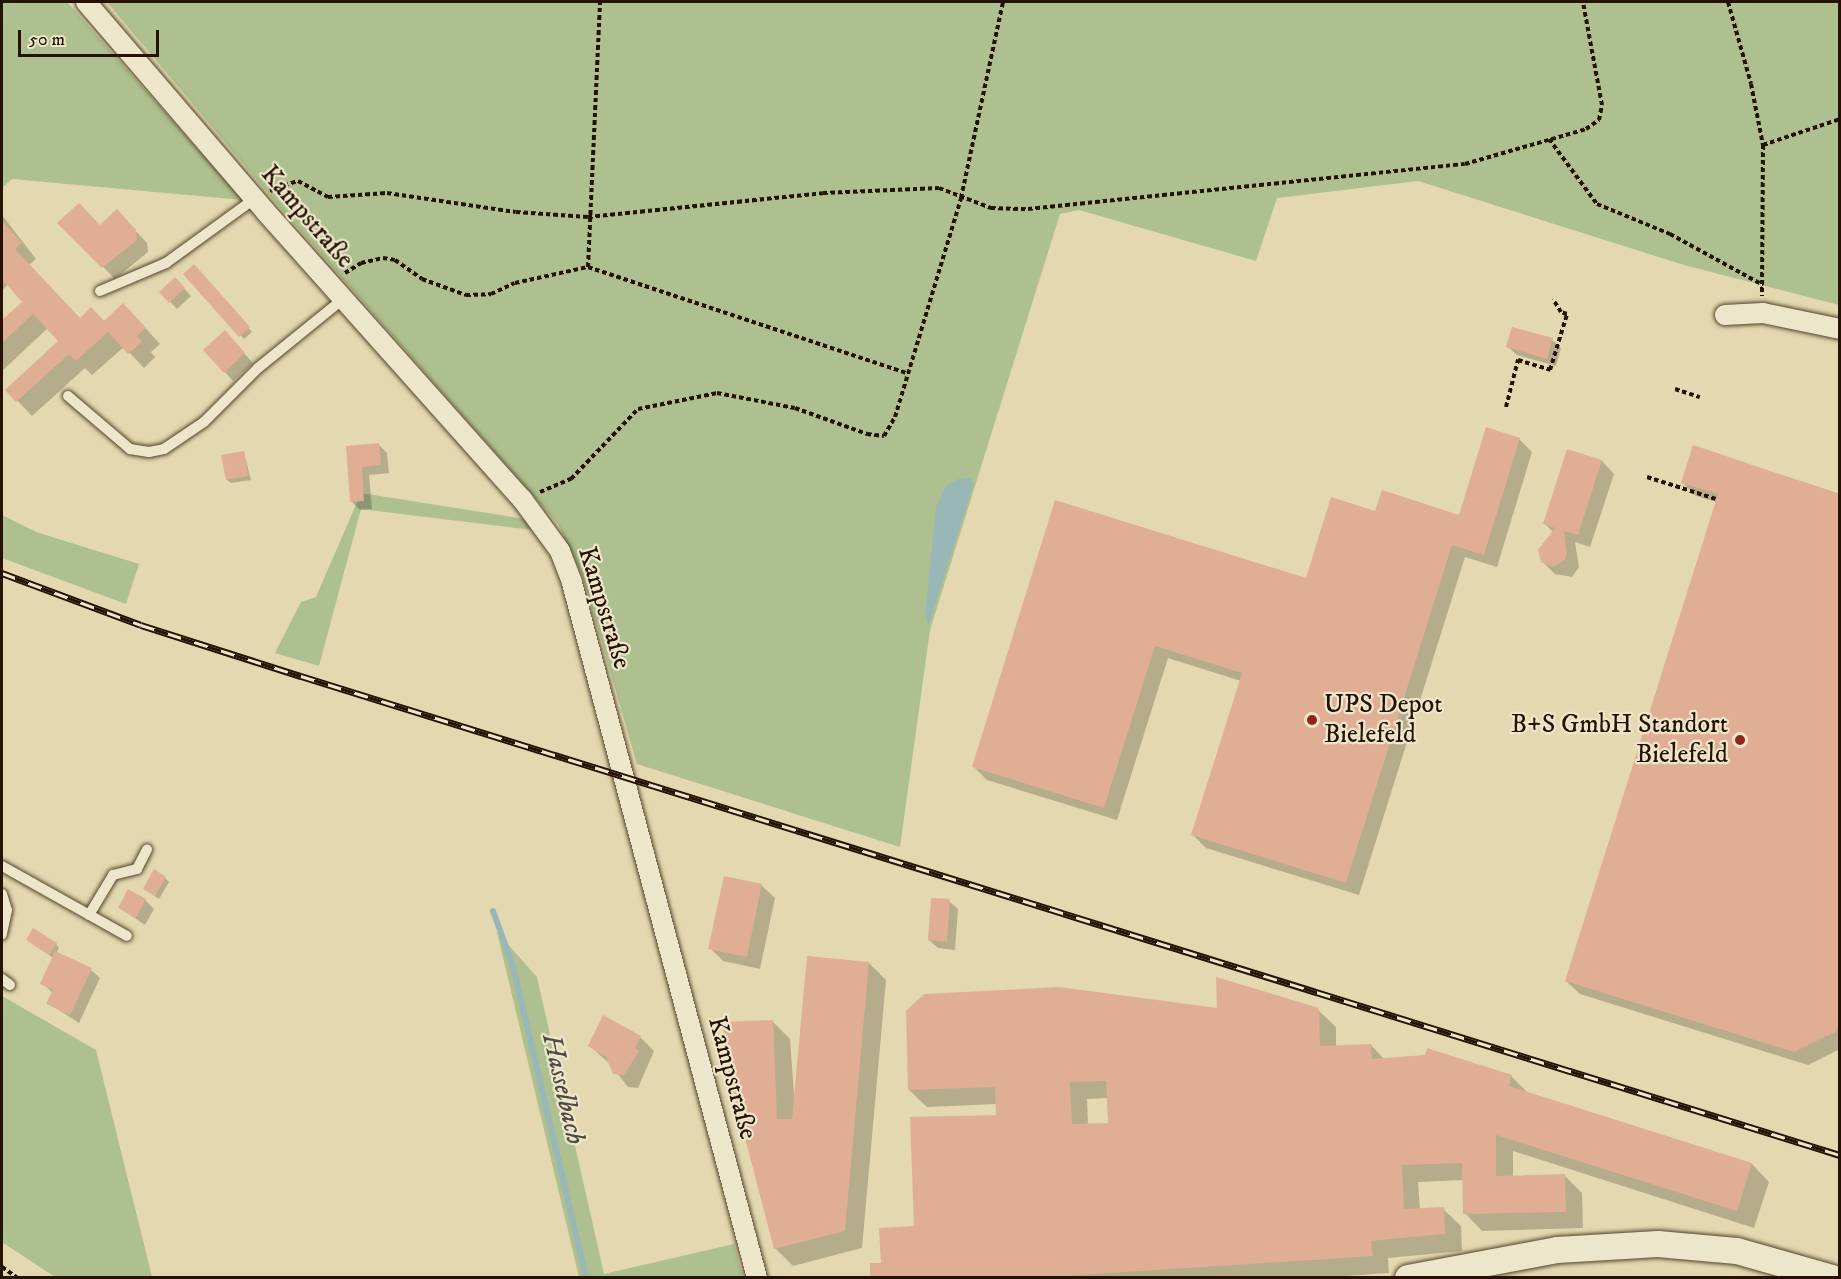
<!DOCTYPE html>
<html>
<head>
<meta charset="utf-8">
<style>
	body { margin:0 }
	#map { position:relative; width:1841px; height:1279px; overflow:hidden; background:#e3d8af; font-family:"IM FELL DW Pica",serif }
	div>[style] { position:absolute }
	.green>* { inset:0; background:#aec08f }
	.water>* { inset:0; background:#99b7b6 }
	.shadow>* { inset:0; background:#0003 }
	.stream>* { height:6px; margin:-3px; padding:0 3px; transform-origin:3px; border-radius:3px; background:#99b7b6 }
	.building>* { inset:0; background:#e0ad95 }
	.path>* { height:4px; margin-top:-2px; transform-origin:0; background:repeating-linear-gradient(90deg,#251202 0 4.5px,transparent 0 7.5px) }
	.roads { filter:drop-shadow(0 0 2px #54442d) drop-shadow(0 0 2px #54442d) }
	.service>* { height:10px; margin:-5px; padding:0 5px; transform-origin:5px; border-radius:5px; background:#ede6cb }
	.minor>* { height:20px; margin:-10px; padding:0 10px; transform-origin:10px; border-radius:10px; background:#ede6cb }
	.tertiary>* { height:26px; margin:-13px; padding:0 13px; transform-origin:13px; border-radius:13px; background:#ede6cb }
	.rail>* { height:7px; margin-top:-3.5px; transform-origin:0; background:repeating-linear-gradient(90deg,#ede6cb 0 14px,#251202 0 28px); box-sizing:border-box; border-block:2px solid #251202 }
	.dots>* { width:16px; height:16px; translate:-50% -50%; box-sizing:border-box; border:3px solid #ede6cb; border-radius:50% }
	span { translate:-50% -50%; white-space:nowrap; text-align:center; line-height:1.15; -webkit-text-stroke:4.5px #ede6cb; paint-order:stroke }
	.street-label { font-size:26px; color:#251202 }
	.poi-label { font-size:26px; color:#251202 }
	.left { translate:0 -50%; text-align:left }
	.right { translate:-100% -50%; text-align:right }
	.water-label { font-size:27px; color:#4e4c41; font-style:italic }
	.frame { position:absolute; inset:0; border:3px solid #251202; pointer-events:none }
	.scale { position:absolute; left:18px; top:30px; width:141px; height:27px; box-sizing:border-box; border:3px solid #251202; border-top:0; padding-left:8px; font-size:18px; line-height:21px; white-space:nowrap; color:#251202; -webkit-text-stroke:4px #ede6cb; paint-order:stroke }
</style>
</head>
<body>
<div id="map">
	<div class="green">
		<i style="clip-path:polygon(2px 2px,67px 2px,243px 200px,12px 179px,2px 188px)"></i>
		<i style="clip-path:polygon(107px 2px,1839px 2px,1839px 305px,1684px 265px,1418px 181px,1277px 198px,1256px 261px,1079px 210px,1060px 214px,930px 630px,900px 847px,637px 764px,583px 578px,558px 524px,277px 204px)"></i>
		<i style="clip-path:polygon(361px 493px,525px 519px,533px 530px,361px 509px,319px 666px,275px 653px,301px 602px,316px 597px)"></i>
		<i style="clip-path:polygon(2px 515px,36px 532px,139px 564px,126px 604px,2px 558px)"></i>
		<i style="clip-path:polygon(497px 932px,537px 977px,604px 1274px,734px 1244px,743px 1277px,579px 1277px)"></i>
		<i style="clip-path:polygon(2px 996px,96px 1050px,152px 1277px,55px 1277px,2px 1242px)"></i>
	</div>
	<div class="water">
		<i style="clip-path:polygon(971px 478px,973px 485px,928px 627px,925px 615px,936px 507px,946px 486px,958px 479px)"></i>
	</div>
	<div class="shadow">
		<i style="clip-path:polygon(2px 215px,36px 259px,29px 265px,80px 320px,138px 320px,160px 344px,151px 352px,155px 357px,144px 368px,124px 347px,92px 375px,85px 368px,32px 416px,7px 390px,60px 341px,48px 328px,2px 371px,2px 322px,24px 302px,8px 284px,2px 291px)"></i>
		<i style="clip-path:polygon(60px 223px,100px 227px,128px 223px,147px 243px,148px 252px,115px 279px)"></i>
		<i style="clip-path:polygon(197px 270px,252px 332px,244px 339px,185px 274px)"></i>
		<i style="clip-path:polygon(175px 279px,191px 296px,177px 309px,161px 292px)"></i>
		<i style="clip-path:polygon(1552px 340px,1561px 348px,1556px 366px,1517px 355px,1508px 347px)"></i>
		<i style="clip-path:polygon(233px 341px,253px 363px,233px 381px,225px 372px)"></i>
		<i style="clip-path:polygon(1519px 439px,1532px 452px,1497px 567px,1465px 557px,1359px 895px,1206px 848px,1193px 835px,1241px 681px,1168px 658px,1117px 820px,987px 780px,973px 766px,1056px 502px,1307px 580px,1376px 512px,1460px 516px)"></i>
		<i style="clip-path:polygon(379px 445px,387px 453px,389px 473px,369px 475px,372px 509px,360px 510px,351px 501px,347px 447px)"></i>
		<i style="clip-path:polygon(1694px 447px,1840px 494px,1840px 1049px,1808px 1065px,1580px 994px,1566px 981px,1717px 502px,1696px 496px,1682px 482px)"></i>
		<i style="clip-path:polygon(1568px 451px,1602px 461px,1614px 474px,1590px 547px,1575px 542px,1579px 567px,1572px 577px,1555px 574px,1542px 561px,1553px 532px,1545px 524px)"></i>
		<i style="clip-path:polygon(244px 453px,251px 480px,231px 483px,227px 480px)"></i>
		<i style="clip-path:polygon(165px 878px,169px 882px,159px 899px,144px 889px)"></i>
		<i style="clip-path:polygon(761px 885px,775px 898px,760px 969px,723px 961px,710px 948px)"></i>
		<i style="clip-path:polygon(145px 900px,154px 909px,145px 925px,120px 908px)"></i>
		<i style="clip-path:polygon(949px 901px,958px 909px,955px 950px,938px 948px,929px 940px)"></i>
		<i style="clip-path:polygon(28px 940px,56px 944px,59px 948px,56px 953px,91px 970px,100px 978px,79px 1023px,48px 1003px,53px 993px,42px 983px,53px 958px)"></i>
		<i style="clip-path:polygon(869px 963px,886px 980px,862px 1248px,793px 1266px,776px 1249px,727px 1061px,772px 1021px,790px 1039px,795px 1108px)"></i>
		<i style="clip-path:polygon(evenodd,1219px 1010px,1318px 1010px,1336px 1027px,1336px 1047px,1371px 1045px,1385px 1060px,1511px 1076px,1529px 1094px,1752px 1164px,1769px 1182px,1754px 1228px,1513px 1151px,1513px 1177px,1565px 1176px,1582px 1193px,1583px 1228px,1482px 1231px,1465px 1213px,1464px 1180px,1418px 1182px,1420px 1210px,1443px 1209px,1461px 1226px,1462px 1251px,1388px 1258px,1389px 1273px,1318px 1278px,872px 1278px,915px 1227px,997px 1117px,997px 1104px,927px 1107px,909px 1090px,1219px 1010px,1109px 1098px,1110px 1124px,1088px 1125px,1087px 1099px,1109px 1098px)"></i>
		<i style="clip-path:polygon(604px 1017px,640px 1037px,654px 1051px,638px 1088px,628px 1087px,610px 1064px,590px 1046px)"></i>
	</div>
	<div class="stream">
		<i style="left:493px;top:911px;width:59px;rotate:70deg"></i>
		<i style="left:513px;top:966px;width:320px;rotate:76.8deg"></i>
	</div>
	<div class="building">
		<i style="clip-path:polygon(79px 203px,100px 225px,117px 209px,136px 230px,137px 240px,102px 268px,57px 223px)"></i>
		<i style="clip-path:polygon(2px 221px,22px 243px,15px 249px,80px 318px,91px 307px,104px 321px,123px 303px,146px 328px,137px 336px,142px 342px,128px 354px,108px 332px,76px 361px,69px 354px,16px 402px,5px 390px,58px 341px,33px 314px,2px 343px,2px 320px,22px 302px,2px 279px)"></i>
		<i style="clip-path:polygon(194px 264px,250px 327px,239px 337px,183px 274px)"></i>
		<i style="clip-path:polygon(175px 277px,185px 288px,169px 303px,159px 292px)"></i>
		<i style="clip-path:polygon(1512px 327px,1553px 338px,1547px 359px,1506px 347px)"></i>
		<i style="clip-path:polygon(225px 330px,245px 353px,224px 373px,203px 350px)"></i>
		<i style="clip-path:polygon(1486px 427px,1520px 438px,1484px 555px,1452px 545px,1346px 883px,1191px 835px,1242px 673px,1155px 646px,1104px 808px,972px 767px,1055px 500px,1306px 578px,1331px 497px,1375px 511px,1382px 490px,1459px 515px)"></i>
		<i style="clip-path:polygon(379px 443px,381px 465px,362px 467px,364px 501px,350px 502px,346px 446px)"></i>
		<i style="clip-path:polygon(1693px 445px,1839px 494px,1839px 1022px,1837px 1031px,1794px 1052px,1565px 981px,1718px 494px,1681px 483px)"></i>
		<i style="clip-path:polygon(1567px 449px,1602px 460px,1578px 535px,1564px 531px,1567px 554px,1565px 560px,1553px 567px,1541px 562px,1538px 550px,1555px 528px,1543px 524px)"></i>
		<i style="clip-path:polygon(244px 451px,248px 476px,226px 480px,221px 455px)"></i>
		<i style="clip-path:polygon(154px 869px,166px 877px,155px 896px,143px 889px)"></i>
		<i style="clip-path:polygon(724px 876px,762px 884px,747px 957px,708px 949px)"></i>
		<i style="clip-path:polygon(128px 889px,146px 899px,136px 918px,118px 908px)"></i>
		<i style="clip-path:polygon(931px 898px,950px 899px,947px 942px,928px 940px)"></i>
		<i style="clip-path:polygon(33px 928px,57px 943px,49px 955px,26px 940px)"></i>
		<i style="clip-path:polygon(55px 951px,92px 968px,70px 1015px,46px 1004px,53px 990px,40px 984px)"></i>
		<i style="clip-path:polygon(807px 956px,869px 962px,845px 1231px,774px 1249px,725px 1061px,723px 1022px,773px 1020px,777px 1119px,792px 1119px)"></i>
		<i style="clip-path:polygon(evenodd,1216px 977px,1319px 1008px,1320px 1046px,1371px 1044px,1372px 1059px,1425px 1055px,1427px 1048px,1512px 1075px,1509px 1086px,1752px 1163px,1737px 1211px,1496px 1135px,1496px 1176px,1565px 1174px,1566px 1212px,1463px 1214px,1462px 1163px,1402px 1165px,1404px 1209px,1444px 1207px,1445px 1234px,1371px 1241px,1373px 1256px,1032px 1278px,870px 1278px,870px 1263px,881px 1263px,879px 1228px,914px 1226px,910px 1117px,996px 1115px,995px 1087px,908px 1090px,906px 1011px,924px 994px,1059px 987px,1217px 1008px,1216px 977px,1106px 1081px,1108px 1123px,1072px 1124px,1070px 1082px,1106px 1081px)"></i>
		<i style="clip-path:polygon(603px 1015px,641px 1036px,635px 1048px,639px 1051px,624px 1075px,613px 1074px,606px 1057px,588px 1046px)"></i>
	</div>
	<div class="path">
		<i style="left:1728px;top:2px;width:85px;rotate:74.3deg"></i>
		<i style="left:1751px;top:84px;width:62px;rotate:78.9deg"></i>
		<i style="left:1763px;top:145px;width:151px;rotate:90.4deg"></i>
		<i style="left:1549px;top:139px;width:81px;rotate:53.6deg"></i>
		<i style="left:1597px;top:204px;width:79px;rotate:22.3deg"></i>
		<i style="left:1670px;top:234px;width:106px;rotate:28.7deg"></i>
		<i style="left:1763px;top:145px;width:81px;rotate:-18.7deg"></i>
		<i style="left:270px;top:191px;width:30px;rotate:-20deg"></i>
		<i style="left:298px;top:181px;width:34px;rotate:28deg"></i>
		<i style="left:328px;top:197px;width:59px;rotate:-3.9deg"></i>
		<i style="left:387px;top:193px;width:130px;rotate:8.4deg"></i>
		<i style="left:516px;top:212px;width:72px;rotate:4deg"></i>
		<i style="left:588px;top:217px;width:236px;rotate:-5.8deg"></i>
		<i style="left:823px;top:193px;width:116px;rotate:-2.5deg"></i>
		<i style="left:939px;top:188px;width:56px;rotate:21deg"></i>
		<i style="left:991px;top:208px;width:37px;rotate:2deg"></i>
		<i style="left:1028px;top:209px;width:439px;rotate:-5.9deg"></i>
		<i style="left:1465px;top:164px;width:126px;rotate:-16.1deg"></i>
		<i style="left:1586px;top:129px;width:16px;rotate:-35deg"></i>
		<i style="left:1599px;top:120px;width:15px;rotate:-79deg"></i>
		<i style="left:1602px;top:105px;width:105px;rotate:-100.5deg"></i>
		<i style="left:588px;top:267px;width:336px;rotate:18.4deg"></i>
		<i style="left:345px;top:273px;width:19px;rotate:-32deg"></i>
		<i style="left:361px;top:263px;width:23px;rotate:-13deg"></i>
		<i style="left:383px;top:258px;width:12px;rotate:9deg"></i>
		<i style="left:395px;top:260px;width:33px;rotate:35deg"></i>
		<i style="left:422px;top:279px;width:47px;rotate:20deg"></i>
		<i style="left:466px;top:295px;width:25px;rotate:-2deg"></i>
		<i style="left:491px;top:294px;width:26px;rotate:-25deg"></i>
		<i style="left:515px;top:283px;width:75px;rotate:-12.4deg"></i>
		<i style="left:588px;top:267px;width:265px;rotate:-87.4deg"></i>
		<i style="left:1675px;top:389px;width:26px;rotate:18deg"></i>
		<i style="left:1506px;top:407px;width:49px;rotate:-75.7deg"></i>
		<i style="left:1518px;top:360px;width:34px;rotate:17deg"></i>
		<i style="left:1550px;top:370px;width:59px;rotate:-73.1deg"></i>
		<i style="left:1567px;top:314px;width:6px;rotate:-162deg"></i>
		<i style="left:1561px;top:312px;width:15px;rotate:-122deg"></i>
		<i style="left:1647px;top:477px;width:72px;rotate:17.7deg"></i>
		<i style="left:540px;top:492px;width:34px;rotate:-23deg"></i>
		<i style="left:571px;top:479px;width:97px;rotate:-46.3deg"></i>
		<i style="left:638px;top:409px;width:81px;rotate:-11.4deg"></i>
		<i style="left:717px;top:393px;width:79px;rotate:10.9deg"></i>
		<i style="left:795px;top:408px;width:77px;rotate:19.9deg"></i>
		<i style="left:867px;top:434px;width:17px;rotate:7deg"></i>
		<i style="left:884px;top:436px;width:22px;rotate:-60deg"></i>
		<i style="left:895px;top:417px;width:229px;rotate:-73.2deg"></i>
		<i style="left:961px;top:198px;width:200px;rotate:-77.9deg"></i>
		<i style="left:2px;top:1267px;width:19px;rotate:35deg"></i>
	</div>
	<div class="roads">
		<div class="service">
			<i style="left:100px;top:291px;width:72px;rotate:-23deg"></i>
			<i style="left:166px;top:263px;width:109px;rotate:-36deg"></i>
			<i style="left:68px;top:396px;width:82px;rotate:40.5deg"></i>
			<i style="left:130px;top:449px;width:19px;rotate:9deg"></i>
			<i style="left:149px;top:452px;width:15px;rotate:-11deg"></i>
			<i style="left:164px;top:449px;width:48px;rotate:-34deg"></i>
			<i style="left:204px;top:422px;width:76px;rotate:-45deg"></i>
			<i style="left:258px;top:368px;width:109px;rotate:-39.1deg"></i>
			<i style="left:2px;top:866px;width:143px;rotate:29.2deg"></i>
			<i style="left:2px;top:894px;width:17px;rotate:73deg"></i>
			<i style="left:7px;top:910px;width:25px;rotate:102deg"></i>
			<i style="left:89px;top:915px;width:47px;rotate:-59deg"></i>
			<i style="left:113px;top:875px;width:25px;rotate:-14deg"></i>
			<i style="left:137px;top:869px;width:22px;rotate:-63deg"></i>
			<i style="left:2px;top:979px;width:10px;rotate:37deg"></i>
		</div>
		<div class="minor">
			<i style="left:86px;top:2px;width:275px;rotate:49.4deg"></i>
			<i style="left:265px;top:211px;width:386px;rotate:48.3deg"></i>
			<i style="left:522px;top:499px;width:64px;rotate:53.8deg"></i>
			<i style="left:560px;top:551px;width:34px;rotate:69deg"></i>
			<i style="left:572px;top:583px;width:719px;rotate:75.09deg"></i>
			<i style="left:1725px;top:315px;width:38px;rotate:-3deg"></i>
			<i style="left:1763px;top:313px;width:79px;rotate:11.7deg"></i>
		</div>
		<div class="tertiary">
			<i style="left:1408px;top:1278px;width:152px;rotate:-10.6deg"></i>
			<i style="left:1557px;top:1250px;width:101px;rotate:-3.4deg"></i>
			<i style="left:1658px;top:1244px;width:79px;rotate:5.1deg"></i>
			<i style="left:1737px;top:1251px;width:99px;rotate:15.9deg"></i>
		</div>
	</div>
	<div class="rail">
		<i style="left:2px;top:573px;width:148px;rotate:20.5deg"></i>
		<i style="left:141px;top:625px;width:168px;rotate:17.7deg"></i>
		<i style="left:301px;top:676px;width:1612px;rotate:17.29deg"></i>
	</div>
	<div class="dots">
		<i style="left:1312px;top:720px;background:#8f2418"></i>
		<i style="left:1740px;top:740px;background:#8f2418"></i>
	</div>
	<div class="street-label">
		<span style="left:307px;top:217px;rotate:49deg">Kampstraße</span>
		<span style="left:604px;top:608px;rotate:73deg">Kampstraße</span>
		<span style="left:732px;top:1078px;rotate:75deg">Kampstraße</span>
	</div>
	<div class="poi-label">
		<span class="left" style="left:1324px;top:720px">UPS Depot<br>Bielefeld</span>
		<span class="right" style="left:1728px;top:740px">B+S GmbH Standort<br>Bielefeld</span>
	</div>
	<div class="water-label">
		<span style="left:563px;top:1089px;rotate:77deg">Hasselbach</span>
	</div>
	<div class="frame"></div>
	<div class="scale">50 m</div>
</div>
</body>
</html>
